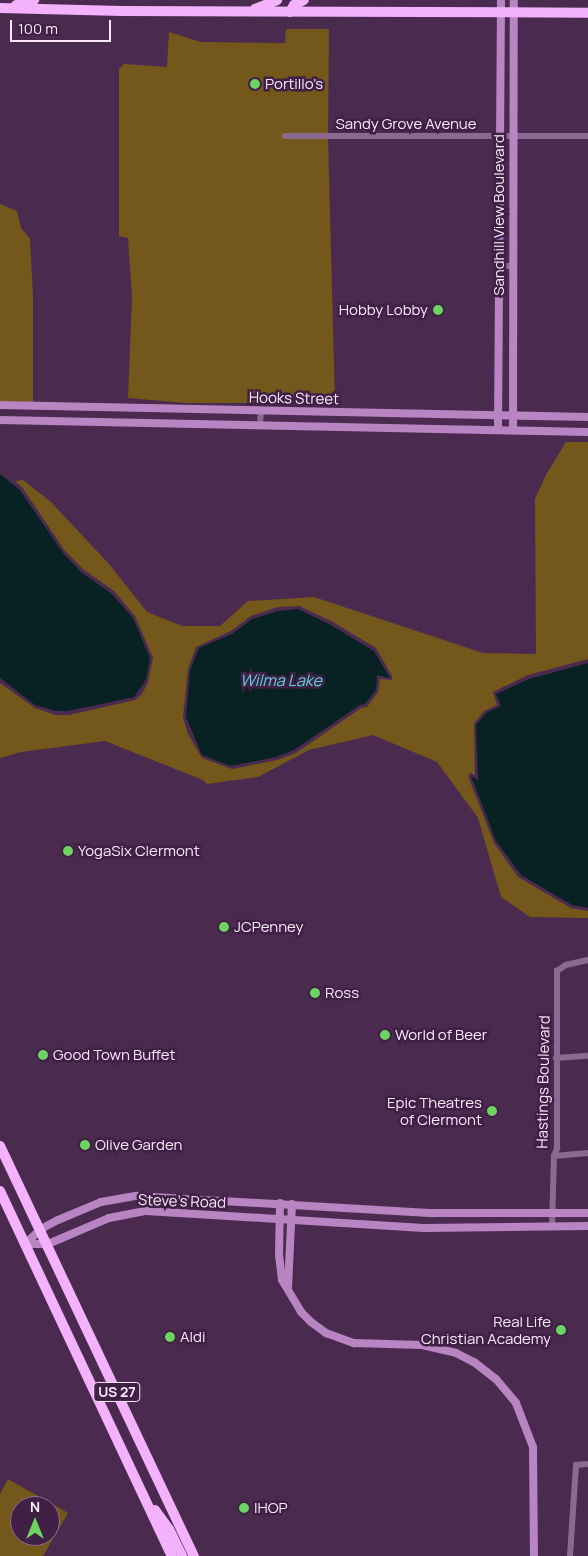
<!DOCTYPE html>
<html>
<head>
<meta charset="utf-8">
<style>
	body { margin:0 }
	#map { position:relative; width:588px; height:1556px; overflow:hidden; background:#4b2a50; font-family:Manrope,sans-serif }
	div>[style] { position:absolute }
	.green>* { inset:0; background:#74571a }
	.water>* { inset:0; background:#082224 }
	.street>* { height:5.5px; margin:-2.75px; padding:0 2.75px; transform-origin:2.75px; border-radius:2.75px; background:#8b6a91 }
	.secondary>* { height:8px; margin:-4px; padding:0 4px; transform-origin:4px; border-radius:4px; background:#b984c2 }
	.highway>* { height:10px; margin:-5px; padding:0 5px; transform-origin:5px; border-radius:5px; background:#f3b1fe }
	.dots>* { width:14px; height:14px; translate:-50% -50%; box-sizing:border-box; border:2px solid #402045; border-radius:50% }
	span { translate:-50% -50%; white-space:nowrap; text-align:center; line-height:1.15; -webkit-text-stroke:5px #402045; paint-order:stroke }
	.shield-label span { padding:1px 4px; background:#402045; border:1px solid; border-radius:4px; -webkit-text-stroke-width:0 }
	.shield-label { font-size:14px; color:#faeafc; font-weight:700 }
	.poi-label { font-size:15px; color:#faeafc }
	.left { translate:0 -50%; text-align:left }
	.right { translate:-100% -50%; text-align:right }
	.street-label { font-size:15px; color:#faeafc }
	.water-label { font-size:16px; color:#54d5de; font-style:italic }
	.north { position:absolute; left:10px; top:1496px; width:50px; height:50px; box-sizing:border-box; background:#402045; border:1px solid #8a718e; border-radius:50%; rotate:0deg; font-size:14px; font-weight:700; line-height:20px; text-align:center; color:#faeafc }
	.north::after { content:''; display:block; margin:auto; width:18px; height:22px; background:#6dd361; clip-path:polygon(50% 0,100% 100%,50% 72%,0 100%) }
	.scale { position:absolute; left:10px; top:20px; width:101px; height:22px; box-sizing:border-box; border:2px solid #faeafc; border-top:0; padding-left:6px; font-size:15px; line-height:18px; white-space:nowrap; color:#faeafc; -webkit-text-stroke:4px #402045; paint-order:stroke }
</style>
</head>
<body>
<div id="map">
	<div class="green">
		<i style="clip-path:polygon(286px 29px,329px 29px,328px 137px,335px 403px,185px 403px,128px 398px,132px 297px,128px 238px,119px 236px,119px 69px,124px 64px,167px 67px,169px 32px,201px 42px,285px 43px)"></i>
		<i style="clip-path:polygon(0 204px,17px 211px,21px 228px,30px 239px,33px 297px,33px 402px,0 401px)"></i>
		<i style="clip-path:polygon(evenodd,566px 442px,588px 442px,588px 659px,528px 675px,493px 692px,497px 705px,484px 711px,474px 724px,475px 775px,470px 773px,468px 776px,494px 843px,518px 877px,571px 908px,588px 911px,588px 918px,530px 917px,501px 897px,478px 818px,437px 762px,373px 735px,309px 750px,258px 777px,207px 784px,203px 780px,105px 741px,21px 752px,0 758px,0 683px,35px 708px,56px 715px,69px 715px,135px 700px,142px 694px,148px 682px,153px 658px,135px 616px,114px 591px,83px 569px,65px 551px,22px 487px,15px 481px,23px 480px,51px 502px,109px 564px,147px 612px,182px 626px,220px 626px,248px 601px,314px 597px,483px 653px,536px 654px,535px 499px,546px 475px,566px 442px,299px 606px,331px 621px,376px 648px,392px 676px,392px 680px,380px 679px,378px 692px,367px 707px,361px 708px,296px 753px,277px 760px,232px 769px,202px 758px,188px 734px,183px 717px,188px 669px,196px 647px,231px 631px,251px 616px,278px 607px,299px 606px)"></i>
		<i style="clip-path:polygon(evenodd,8px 1479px,68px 1513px,43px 1556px,0 1556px,0 1494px,8px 1479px,20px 1506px,50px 1506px,50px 1536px,20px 1536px,20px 1506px)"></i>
	</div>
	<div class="water">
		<i style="clip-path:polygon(0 474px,19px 489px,63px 553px,81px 572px,112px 594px,133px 618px,150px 658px,146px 680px,134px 697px,68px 711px,56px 711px,35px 705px,0 678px)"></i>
		<i style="clip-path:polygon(298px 609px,329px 624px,374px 651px,390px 678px,377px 675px,376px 690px,365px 704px,360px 705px,294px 750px,276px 757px,231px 766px,202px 755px,186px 717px,190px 670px,199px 648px,232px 634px,252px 619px,278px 611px)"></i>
		<i style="clip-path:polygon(588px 663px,588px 908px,572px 905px,521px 875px,496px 841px,471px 776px,478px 780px,476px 725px,486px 713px,501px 706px,496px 694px,529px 679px)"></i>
	</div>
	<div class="street">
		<i style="left:285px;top:136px;width:303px"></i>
		<i style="left:499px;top:266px;width:14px"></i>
		<i style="left:260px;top:425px;width:14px;rotate:-86deg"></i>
		<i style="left:556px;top:1058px;width:32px;rotate:-4deg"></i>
		<i style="left:554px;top:1156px;width:34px;rotate:-5deg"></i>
		<i style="left:552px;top:1227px;width:71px;rotate:-88.4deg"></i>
		<i style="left:554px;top:1156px;width:8px;rotate:-67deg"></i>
		<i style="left:557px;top:1149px;width:178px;rotate:-90deg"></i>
		<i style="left:557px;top:971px;width:11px;rotate:-34deg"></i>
		<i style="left:566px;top:965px;width:23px;rotate:-13deg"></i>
		<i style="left:570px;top:1556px;width:91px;rotate:-86.2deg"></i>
		<i style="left:576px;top:1465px;width:12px;rotate:-5deg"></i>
	</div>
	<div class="secondary">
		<i style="left:0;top:405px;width:588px;rotate:1.17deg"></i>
		<i style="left:0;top:420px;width:588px;rotate:1.17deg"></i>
		<i style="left:498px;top:430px;width:430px;rotate:-89.6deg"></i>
		<i style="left:513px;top:430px;width:430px;rotate:-89.9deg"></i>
		<i style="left:280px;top:1203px;width:52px;rotate:91.1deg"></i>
		<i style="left:279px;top:1255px;width:25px;rotate:83deg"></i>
		<i style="left:282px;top:1280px;width:37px;rotate:59deg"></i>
		<i style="left:301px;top:1312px;width:14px;rotate:45deg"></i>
		<i style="left:311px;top:1322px;width:19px;rotate:36deg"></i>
		<i style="left:326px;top:1333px;width:30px;rotate:20deg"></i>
		<i style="left:354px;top:1343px;width:68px;rotate:1.7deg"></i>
		<i style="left:422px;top:1345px;width:35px;rotate:13deg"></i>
		<i style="left:456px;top:1353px;width:20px;rotate:27deg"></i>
		<i style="left:474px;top:1362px;width:28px;rotate:38deg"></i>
		<i style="left:496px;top:1379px;width:31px;rotate:50deg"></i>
		<i style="left:516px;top:1403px;width:47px;rotate:68.9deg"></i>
		<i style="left:533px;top:1447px;width:109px;rotate:89.5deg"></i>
		<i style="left:25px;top:1244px;width:22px;rotate:-43deg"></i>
		<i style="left:41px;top:1229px;width:19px;rotate:-28deg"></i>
		<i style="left:58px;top:1220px;width:47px;rotate:-22.7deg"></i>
		<i style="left:101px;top:1202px;width:36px;rotate:-10deg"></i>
		<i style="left:136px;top:1196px;width:298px;rotate:3.3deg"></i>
		<i style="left:434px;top:1213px;width:154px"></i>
		<i style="left:25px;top:1244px;width:23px"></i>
		<i style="left:48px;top:1244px;width:66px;rotate:-23.1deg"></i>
		<i style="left:109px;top:1218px;width:38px;rotate:-11deg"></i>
		<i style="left:146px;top:1211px;width:278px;rotate:3.5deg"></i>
		<i style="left:423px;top:1228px;width:165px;rotate:-0.7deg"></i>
		<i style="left:288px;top:1288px;width:84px;rotate:-87.3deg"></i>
	</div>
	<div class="highway">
		<i style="left:16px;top:5px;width:19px;rotate:-16deg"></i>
		<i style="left:0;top:8px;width:122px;rotate:1.4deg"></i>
		<i style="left:122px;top:11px;width:466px;rotate:0.2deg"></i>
		<i style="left:255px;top:9px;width:24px;rotate:-22deg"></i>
		<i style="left:290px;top:12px;width:8px;rotate:-60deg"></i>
		<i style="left:294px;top:5px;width:11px;rotate:-27deg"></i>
		<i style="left:0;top:1146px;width:454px;rotate:64.7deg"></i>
		<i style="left:0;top:1191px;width:403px;rotate:64.8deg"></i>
		<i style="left:155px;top:1510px;width:24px;rotate:54deg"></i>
		<i style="left:169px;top:1529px;width:30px;rotate:64deg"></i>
	</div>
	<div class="dots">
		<i style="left:255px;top:84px;background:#6dd361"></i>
		<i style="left:438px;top:310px;background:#6dd361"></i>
		<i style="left:68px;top:851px;background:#6dd361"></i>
		<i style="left:224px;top:927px;background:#6dd361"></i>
		<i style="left:315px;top:993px;background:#6dd361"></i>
		<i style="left:385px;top:1035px;background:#6dd361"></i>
		<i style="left:43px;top:1055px;background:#6dd361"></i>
		<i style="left:492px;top:1111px;background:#6dd361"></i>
		<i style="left:85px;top:1145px;background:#6dd361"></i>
		<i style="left:561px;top:1330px;background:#6dd361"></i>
		<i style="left:170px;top:1337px;background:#6dd361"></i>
		<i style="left:244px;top:1508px;background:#6dd361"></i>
	</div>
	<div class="shield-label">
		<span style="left:117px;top:1392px">US 27</span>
	</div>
	<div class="poi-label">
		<span class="left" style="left:265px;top:84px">Portillo's</span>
		<span class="right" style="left:428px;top:310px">Hobby Lobby</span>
		<span class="left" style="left:78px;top:851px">YogaSix Clermont</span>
		<span class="left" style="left:234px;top:927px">JCPenney</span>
		<span class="left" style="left:325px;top:993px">Ross</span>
		<span class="left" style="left:395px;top:1035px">World of Beer</span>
		<span class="left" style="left:53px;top:1055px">Good Town Buffet</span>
		<span class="right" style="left:482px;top:1111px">Epic Theatres<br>of Clermont</span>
		<span class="left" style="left:95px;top:1145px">Olive Garden</span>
		<span class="right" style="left:551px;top:1330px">Real Life<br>Christian Academy</span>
		<span class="left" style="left:180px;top:1337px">Aldi</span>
		<span class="left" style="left:254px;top:1508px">IHOP</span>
	</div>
	<div class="street-label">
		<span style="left:406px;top:124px">Sandy Grove Avenue</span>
		<span style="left:499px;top:215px;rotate:-90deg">Sandhill View Boulevard</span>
		<span style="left:294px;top:398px;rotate:1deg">Hooks Street</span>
		<span style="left:543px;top:1082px;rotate:-89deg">Hastings Boulevard</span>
		<span style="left:182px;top:1201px;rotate:2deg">Steve's Road</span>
	</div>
	<div class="water-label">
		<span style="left:281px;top:680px">Wilma Lake</span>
	</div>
	<div class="north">N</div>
	<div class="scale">100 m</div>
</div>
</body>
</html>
